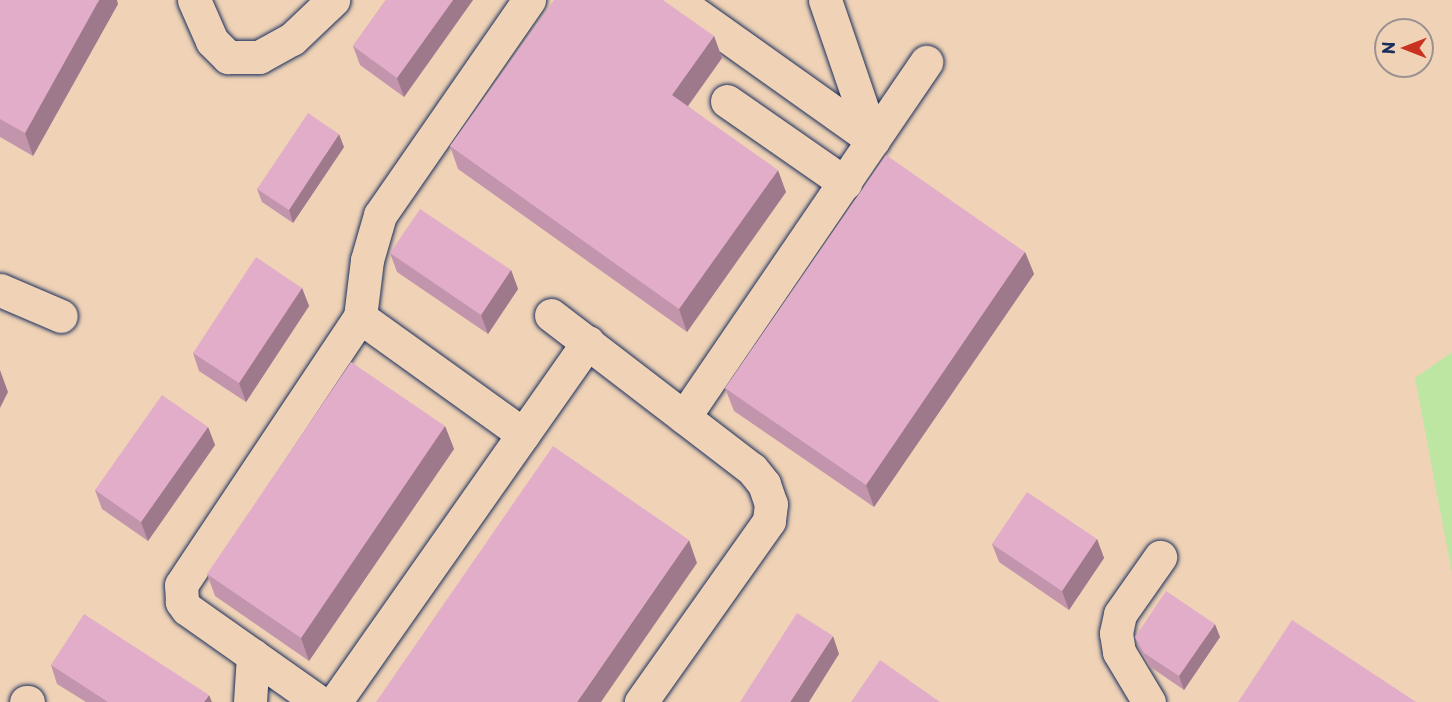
<!DOCTYPE html>
<html>
<head>
<meta charset="utf-8">
<style>
	body { margin:0 }
	#map { position:relative; width:1452px; height:702px; overflow:hidden; background:#f0d3b6; font-family:"Playpen Sans",sans-serif }
	div>[style] { position:absolute }
	.green>* { inset:0; background:#bde6a3 }
	.roads { filter:drop-shadow(0 0 2px #1b2f5e) drop-shadow(0 0 2px #1b2f5e) }
	.minor>* { height:33px; margin:-16.5px; padding:0 16.5px; transform-origin:16.5px; border-radius:16.5px; background:#f0d3b6 }
	.wall>* { inset:0; background:#c295ac }
	.shaded-wall>* { inset:0; background:#9e798c }
	.building>* { inset:0; background:#e2adc8 }
	span { translate:-50% -50%; white-space:nowrap; text-align:center; line-height:1.15; -webkit-text-stroke:4.5px #f0d3b6; paint-order:stroke }
	.north { position:absolute; left:1374px; top:18px; width:60px; height:60px; box-sizing:border-box; background:#f0d3b6; border:2px solid #9b9193; border-radius:50%; rotate:270deg; font-size:16px; font-weight:700; line-height:24px; text-align:center; color:#1b2f5e }
	.north::after { content:''; display:block; margin:auto; width:21px; height:27px; background:#c8321e; clip-path:polygon(50% 0,100% 100%,50% 72%,0 100%) }
</style>
</head>
<body>
<div id="map">
	<div class="green">
		<i style="clip-path:polygon(1452px 352px,1452px 573px,1415px 378px)"></i>
	</div>
	<div class="roads">
		<div class="minor">
			<i style="left:194px;top:0;width:45px;rotate:66.3deg"></i>
			<i style="left:212px;top:41px;width:23px;rotate:45deg"></i>
			<i style="left:228px;top:57px;width:31px"></i>
			<i style="left:259px;top:57px;width:38px;rotate:-29deg"></i>
			<i style="left:292px;top:39px;width:57px;rotate:-43.6deg"></i>
			<i style="left:676px;top:0;width:242px;rotate:35.4deg"></i>
			<i style="left:825px;top:0;width:148px;rotate:71.1deg"></i>
			<i style="left:727px;top:101px;width:144px;rotate:34.8deg"></i>
			<i style="left:0;top:290px;width:66px;rotate:23.1deg"></i>
			<i style="left:551px;top:315px;width:253px;rotate:37.5deg"></i>
			<i style="left:752px;top:469px;width:19px;rotate:51deg"></i>
			<i style="left:764px;top:484px;width:21px;rotate:71deg"></i>
			<i style="left:771px;top:504px;width:17px;rotate:97deg"></i>
			<i style="left:769px;top:521px;width:222px;rotate:125.3deg"></i>
			<i style="left:360px;top:317px;width:201px;rotate:35.7deg"></i>
			<i style="left:684px;top:417px;width:430px;rotate:-55.7deg"></i>
			<i style="left:26px;top:702px;width:2px"></i>
			<i style="left:250px;top:702px;width:47px;rotate:-86.3deg"></i>
			<i style="left:319px;top:702px;width:161px;rotate:-144.8deg"></i>
			<i style="left:187px;top:609px;width:9px;rotate:-126deg"></i>
			<i style="left:182px;top:602px;width:17px;rotate:-93deg"></i>
			<i style="left:181px;top:585px;width:322px;rotate:-56.3deg"></i>
			<i style="left:360px;top:317px;width:57px;rotate:-83deg"></i>
			<i style="left:367px;top:260px;width:47px;rotate:-73.9deg"></i>
			<i style="left:380px;top:215px;width:262px;rotate:-55.3deg"></i>
			<i style="left:335px;top:702px;width:440px;rotate:-54.9deg"></i>
			<i style="left:1149px;top:702px;width:58px;rotate:-121deg"></i>
			<i style="left:1119px;top:652px;width:19px;rotate:-99deg"></i>
			<i style="left:1116px;top:633px;width:19px;rotate:-78deg"></i>
			<i style="left:1120px;top:614px;width:70px;rotate:-54.9deg"></i>
		</div>
	</div>
	<div class="wall">
		<i style="clip-path:polygon(0 0,118px 4px,33px 156px,0 137px)"></i>
		<i style="clip-path:polygon(386px 0,473px 0,404px 97px,360px 65px,353px 46px)"></i>
		<i style="clip-path:polygon(714px 36px,722px 58px,688px 106px,786px 192px,687px 332px,458px 169px,450px 146px)"></i>
		<i style="clip-path:polygon(344px 147px,293px 223px,262px 202px,257px 189px)"></i>
		<i style="clip-path:polygon(1025px 252px,1034px 274px,874px 507px,734px 411px,725px 388px)"></i>
		<i style="clip-path:polygon(390px 253px,511px 270px,518px 289px,488px 334px,397px 272px)"></i>
		<i style="clip-path:polygon(302px 288px,309px 306px,246px 402px,199px 371px,193px 353px)"></i>
		<i style="clip-path:polygon(445px 426px,454px 449px,309px 661px,215px 596px,207px 574px)"></i>
		<i style="clip-path:polygon(208px 427px,215px 445px,148px 541px,102px 509px,95px 490px)"></i>
		<i style="clip-path:polygon(1097px 539px,1104px 558px,1069px 610px,999px 562px,992px 544px)"></i>
		<i style="clip-path:polygon(1135px 637px,1220px 637px,1184px 690px,1149px 666px,1140px 650px)"></i>
		<i style="clip-path:polygon(51px 665px,212px 702px,86px 702px,57px 684px)"></i>
	</div>
	<div class="shaded-wall">
		<i style="clip-path:polygon(99px 0,117px 0,118px 4px,33px 156px,25px 133px)"></i>
		<i style="clip-path:polygon(453px 0,473px 0,404px 97px,397px 78px)"></i>
		<i style="clip-path:polygon(714px 36px,722px 58px,680px 117px,672px 95px)"></i>
		<i style="clip-path:polygon(339px 134px,344px 147px,293px 223px,289px 210px)"></i>
		<i style="clip-path:polygon(778px 170px,786px 192px,687px 332px,679px 309px)"></i>
		<i style="clip-path:polygon(1025px 252px,1034px 274px,874px 507px,866px 485px)"></i>
		<i style="clip-path:polygon(511px 270px,518px 289px,488px 334px,481px 315px)"></i>
		<i style="clip-path:polygon(302px 288px,309px 306px,246px 402px,239px 383px)"></i>
		<i style="clip-path:polygon(0 370px,8px 392px,0 408px)"></i>
		<i style="clip-path:polygon(445px 426px,454px 449px,309px 661px,301px 638px)"></i>
		<i style="clip-path:polygon(208px 427px,215px 445px,148px 541px,141px 522px)"></i>
		<i style="clip-path:polygon(1097px 539px,1104px 558px,1069px 610px,1062px 591px)"></i>
		<i style="clip-path:polygon(689px 540px,697px 563px,601px 702px,577px 702px)"></i>
		<i style="clip-path:polygon(1215px 624px,1220px 637px,1184px 690px,1179px 676px)"></i>
		<i style="clip-path:polygon(833px 636px,839px 654px,809px 702px,790px 702px)"></i>
		<i style="clip-path:polygon(209px 695px,212px 702px,204px 702px)"></i>
	</div>
	<div class="building">
		<i style="clip-path:polygon(0 0,99px 0,25px 133px,0 119px)"></i>
		<i style="clip-path:polygon(386px 0,453px 0,397px 78px,353px 46px)"></i>
		<i style="clip-path:polygon(554px 0,663px 0,714px 36px,672px 95px,778px 170px,679px 309px,450px 146px)"></i>
		<i style="clip-path:polygon(308px 113px,339px 134px,289px 210px,257px 189px)"></i>
		<i style="clip-path:polygon(886px 155px,1025px 252px,866px 485px,725px 388px)"></i>
		<i style="clip-path:polygon(420px 209px,511px 270px,481px 315px,390px 253px)"></i>
		<i style="clip-path:polygon(256px 257px,302px 288px,239px 383px,193px 353px)"></i>
		<i style="clip-path:polygon(351px 362px,445px 426px,301px 638px,207px 574px)"></i>
		<i style="clip-path:polygon(162px 395px,208px 427px,141px 522px,95px 490px)"></i>
		<i style="clip-path:polygon(553px 446px,689px 540px,577px 702px,376px 702px)"></i>
		<i style="clip-path:polygon(1027px 492px,1097px 539px,1062px 591px,992px 544px)"></i>
		<i style="clip-path:polygon(1166px 591px,1215px 624px,1179px 676px,1144px 653px,1135px 637px)"></i>
		<i style="clip-path:polygon(797px 613px,833px 636px,790px 702px,740px 702px)"></i>
		<i style="clip-path:polygon(84px 614px,209px 695px,204px 702px,108px 702px,51px 665px)"></i>
		<i style="clip-path:polygon(1292px 620px,1416px 702px,1238px 702px)"></i>
		<i style="clip-path:polygon(880px 660px,940px 702px,851px 702px)"></i>
	</div>
	<div class="north">N</div>
</div>
</body>
</html>
